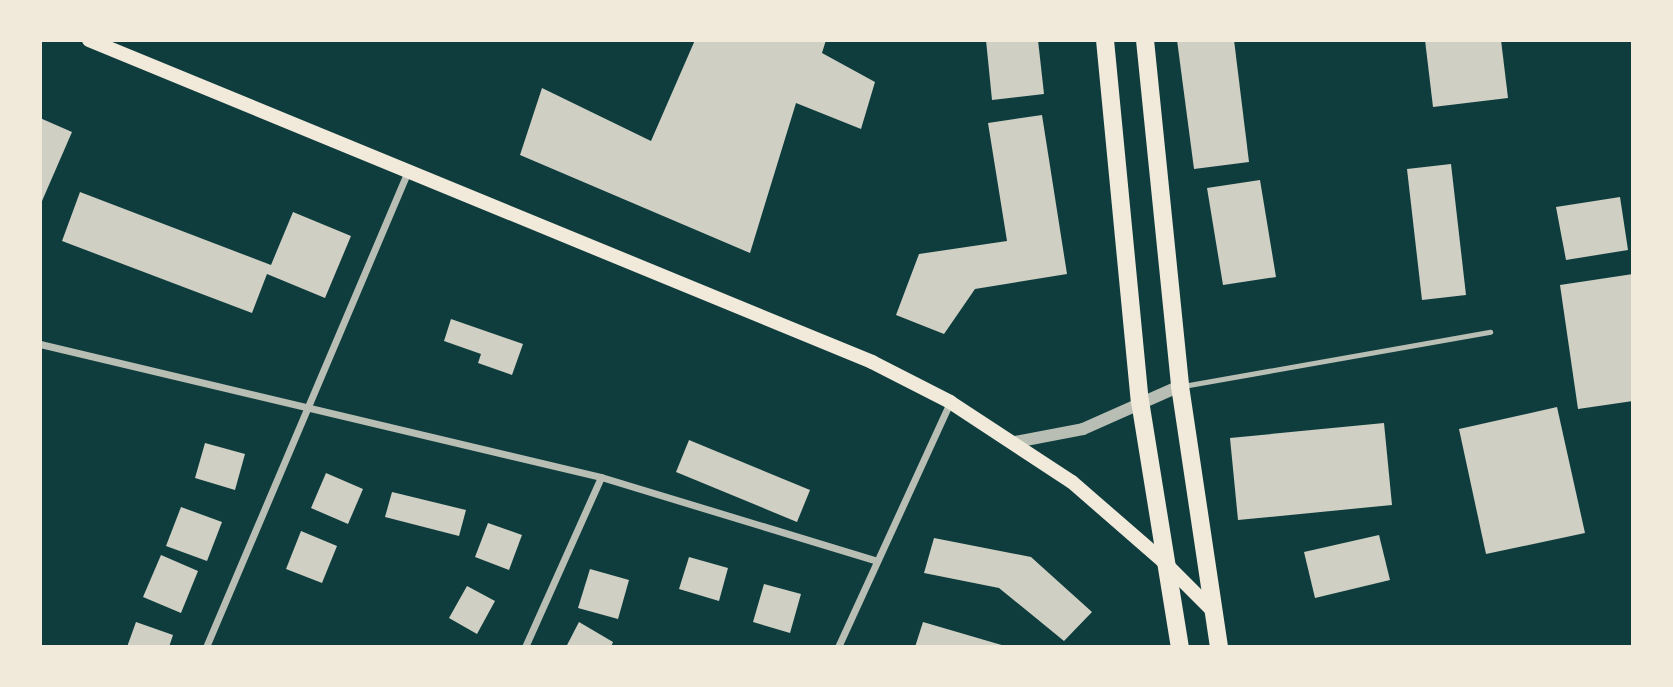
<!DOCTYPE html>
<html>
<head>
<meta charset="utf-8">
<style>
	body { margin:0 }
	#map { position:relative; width:1673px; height:687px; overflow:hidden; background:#0f3d3e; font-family:"Fira Sans",sans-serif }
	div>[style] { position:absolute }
	.building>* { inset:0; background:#cfcfc3 }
	.service>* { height:5px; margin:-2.5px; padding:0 2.5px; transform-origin:2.5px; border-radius:2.5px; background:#b8beb3 }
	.minor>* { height:7px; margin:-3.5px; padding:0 3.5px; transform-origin:3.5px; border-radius:3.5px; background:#b8beb3 }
	.tertiary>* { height:12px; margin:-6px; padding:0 6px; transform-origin:6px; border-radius:6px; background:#b8beb3 }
	.secondary>* { height:14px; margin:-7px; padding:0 7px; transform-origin:7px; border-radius:7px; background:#f1e9da }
	.primary>* { height:18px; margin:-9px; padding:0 9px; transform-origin:9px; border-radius:9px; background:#f1e9da }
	span { translate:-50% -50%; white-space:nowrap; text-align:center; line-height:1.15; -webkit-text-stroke:6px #f1e9da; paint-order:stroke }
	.frame { position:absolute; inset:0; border:42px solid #f1e9da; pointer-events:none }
</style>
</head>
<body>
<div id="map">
	<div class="building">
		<i style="clip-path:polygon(695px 40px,826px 40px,822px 53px,875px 82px,861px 129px,796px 103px,750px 253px,520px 155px,542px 88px,651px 141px)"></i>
		<i style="clip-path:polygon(986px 40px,1038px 40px,1044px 94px,992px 100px)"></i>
		<i style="clip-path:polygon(1177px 40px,1234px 40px,1249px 162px,1194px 169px)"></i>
		<i style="clip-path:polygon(1425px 40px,1501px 40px,1508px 98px,1433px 107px)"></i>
		<i style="clip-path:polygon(1042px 115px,1067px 274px,975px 289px,944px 334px,896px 315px,919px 254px,1007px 241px,988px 123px)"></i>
		<i style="clip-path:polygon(40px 118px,72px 132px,42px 201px,40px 200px)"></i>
		<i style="clip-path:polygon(1451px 164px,1466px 295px,1422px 300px,1407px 169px)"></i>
		<i style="clip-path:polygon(1260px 180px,1276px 277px,1223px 285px,1207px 188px)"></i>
		<i style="clip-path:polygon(80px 192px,271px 265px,293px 212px,351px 236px,325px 298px,267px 274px,252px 313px,62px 241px)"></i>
		<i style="clip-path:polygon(1620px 197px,1628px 250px,1566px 260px,1556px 207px)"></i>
		<i style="clip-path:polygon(1633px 274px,1633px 401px,1578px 409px,1560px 285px)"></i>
		<i style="clip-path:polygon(451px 319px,523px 344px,512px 375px,478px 363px,481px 354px,444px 341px)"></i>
		<i style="clip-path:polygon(1557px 407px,1585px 533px,1486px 554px,1459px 429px)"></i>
		<i style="clip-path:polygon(1384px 423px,1392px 505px,1238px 520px,1230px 438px)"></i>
		<i style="clip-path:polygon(689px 440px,810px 490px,797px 522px,676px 472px)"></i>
		<i style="clip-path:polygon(205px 443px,245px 454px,235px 490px,195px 478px)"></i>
		<i style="clip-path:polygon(326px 473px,363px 489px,348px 524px,311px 508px)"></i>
		<i style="clip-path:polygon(392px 492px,466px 510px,459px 536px,385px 517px)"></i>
		<i style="clip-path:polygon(181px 507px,222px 522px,207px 561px,166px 546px)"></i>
		<i style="clip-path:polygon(488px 523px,522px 535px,509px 570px,475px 557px)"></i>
		<i style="clip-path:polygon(301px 531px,337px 546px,322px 583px,286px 569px)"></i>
		<i style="clip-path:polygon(1379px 535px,1390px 580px,1315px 598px,1304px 552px)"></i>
		<i style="clip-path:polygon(934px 538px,1031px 557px,1092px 612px,1064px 641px,999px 588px,924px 573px)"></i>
		<i style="clip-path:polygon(161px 555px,198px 571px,181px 613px,143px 597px)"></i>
		<i style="clip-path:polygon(689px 557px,728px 568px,719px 601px,679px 589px)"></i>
		<i style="clip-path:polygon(590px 569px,629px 580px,618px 619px,578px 608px)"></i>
		<i style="clip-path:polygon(764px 584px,801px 594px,790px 633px,753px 622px)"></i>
		<i style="clip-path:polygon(467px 586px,495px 601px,477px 634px,449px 618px)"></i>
		<i style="clip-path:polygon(136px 622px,173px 635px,169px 647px,127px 647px)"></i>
		<i style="clip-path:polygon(579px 622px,613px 642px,611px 647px,566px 647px)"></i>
		<i style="clip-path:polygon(923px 622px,1005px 646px,1005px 647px,915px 647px)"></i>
	</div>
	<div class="service">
		<i style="left:1183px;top:386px;width:312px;rotate:-10deg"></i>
	</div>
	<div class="minor">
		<i style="left:40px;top:344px;width:577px;rotate:13.34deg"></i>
		<i style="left:601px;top:477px;width:286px;rotate:16.9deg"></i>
		<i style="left:206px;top:647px;width:517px;rotate:-67.01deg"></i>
		<i style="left:525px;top:647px;width:186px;rotate:-65.9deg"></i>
		<i style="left:838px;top:647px;width:269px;rotate:-65.4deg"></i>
	</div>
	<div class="tertiary">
		<i style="left:1015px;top:442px;width:69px;rotate:-10.8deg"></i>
		<i style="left:1083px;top:429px;width:106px;rotate:-23.9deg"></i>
	</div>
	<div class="secondary">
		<i style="left:89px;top:40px;width:847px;rotate:22.35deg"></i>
		<i style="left:872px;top:362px;width:88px;rotate:27.1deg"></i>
		<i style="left:950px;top:402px;width:146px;rotate:33.3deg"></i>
		<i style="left:1072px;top:482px;width:121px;rotate:41deg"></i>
		<i style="left:1163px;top:561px;width:71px;rotate:45deg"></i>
	</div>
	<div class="primary">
		<i style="left:1105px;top:40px;width:363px;rotate:84.5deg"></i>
		<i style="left:1140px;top:401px;width:249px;rotate:80.8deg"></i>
		<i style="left:1145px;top:40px;width:348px;rotate:84.2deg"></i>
		<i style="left:1180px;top:386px;width:264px;rotate:81.5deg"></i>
	</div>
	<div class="frame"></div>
</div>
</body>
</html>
